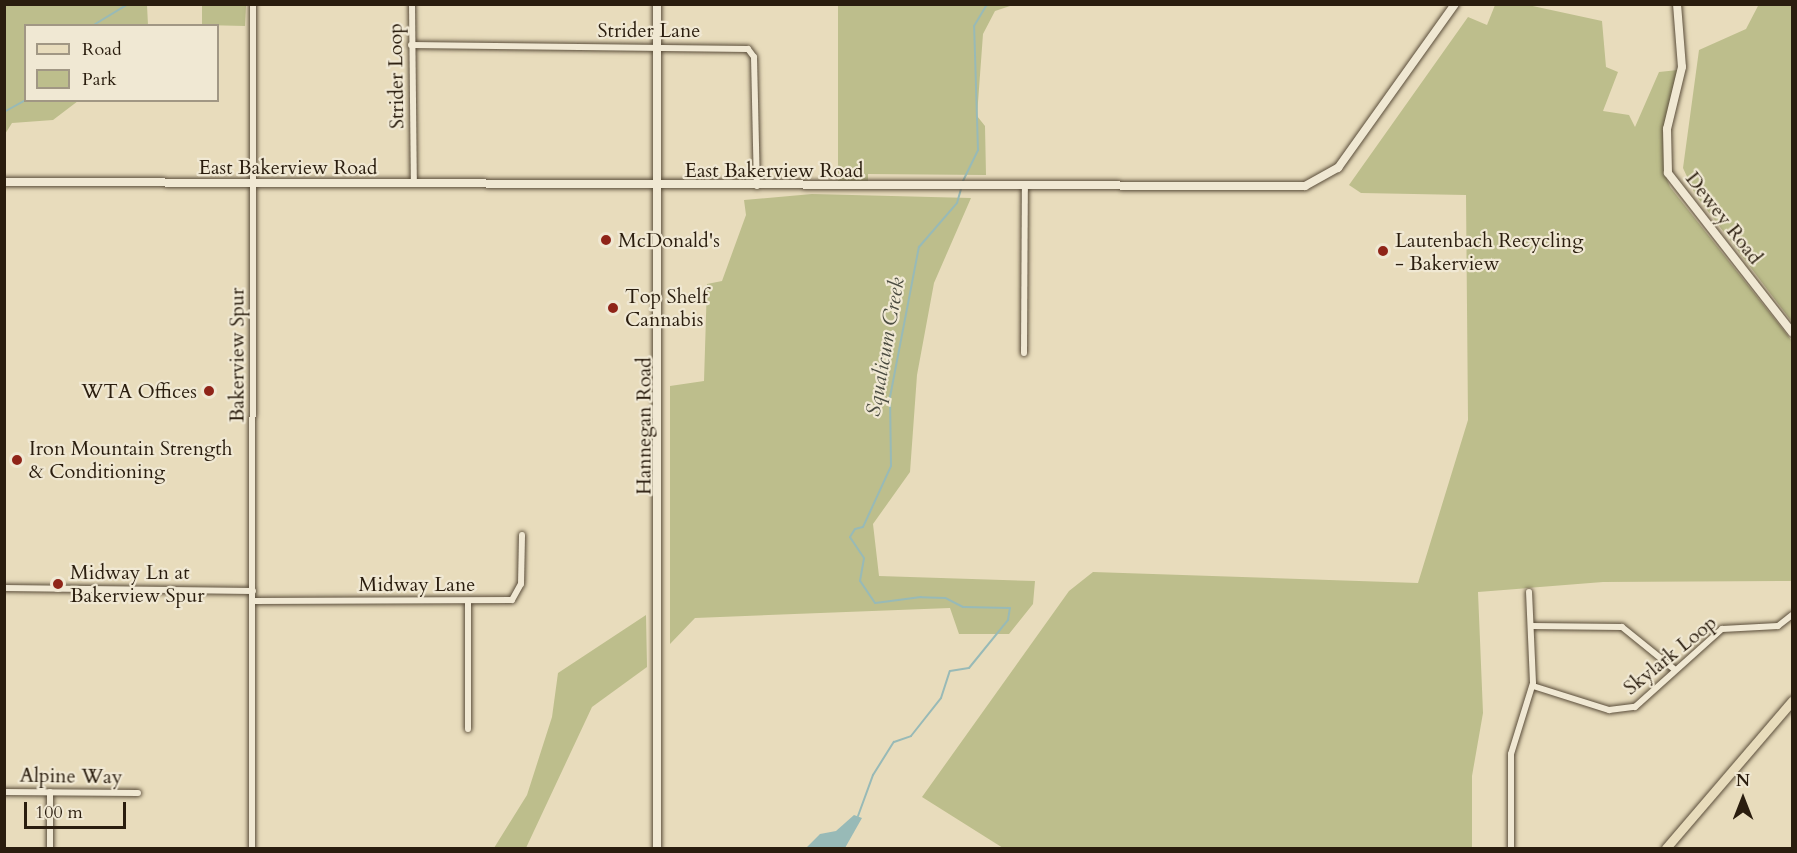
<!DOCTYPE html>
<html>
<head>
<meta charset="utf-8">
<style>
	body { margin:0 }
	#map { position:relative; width:1797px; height:853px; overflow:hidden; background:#e8dcbc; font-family:Cardo,serif }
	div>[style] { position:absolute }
	.green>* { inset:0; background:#bdbe8c }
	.water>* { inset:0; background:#98bab7 }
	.stream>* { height:2px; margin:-1px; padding:0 1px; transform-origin:1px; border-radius:1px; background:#98bab7 }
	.roads { filter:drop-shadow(0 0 2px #5a4d3a) drop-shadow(0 0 2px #5a4d3a) }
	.street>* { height:6px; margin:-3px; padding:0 3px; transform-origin:3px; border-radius:3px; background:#f0e8d3 }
	.secondary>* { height:8px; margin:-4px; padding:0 4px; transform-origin:4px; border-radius:4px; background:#f0e8d3 }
	.primary>* { height:9px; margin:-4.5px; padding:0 4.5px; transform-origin:4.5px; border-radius:4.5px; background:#e8dcbc }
	.dots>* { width:16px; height:16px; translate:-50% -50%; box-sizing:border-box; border:3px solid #f0e8d3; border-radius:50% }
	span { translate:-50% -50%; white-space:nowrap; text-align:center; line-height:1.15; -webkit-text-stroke:4.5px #f0e8d3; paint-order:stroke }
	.street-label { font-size:20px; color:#2a1d0e }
	.poi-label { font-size:20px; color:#2a1d0e }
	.left { translate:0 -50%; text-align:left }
	.right { translate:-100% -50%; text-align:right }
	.water-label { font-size:21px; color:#4b4c41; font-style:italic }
	.frame { position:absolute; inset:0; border:6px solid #2a1d0e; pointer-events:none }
	.legend { position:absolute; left:24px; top:24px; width:195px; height:78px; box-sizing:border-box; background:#f0e8d3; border:2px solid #a19784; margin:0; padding:8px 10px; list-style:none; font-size:18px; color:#2a1d0e }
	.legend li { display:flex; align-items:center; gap:12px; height:30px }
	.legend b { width:30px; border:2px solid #a19784 }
	.north { position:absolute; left:1713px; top:769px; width:60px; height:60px; -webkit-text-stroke:4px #f0e8d3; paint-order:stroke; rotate:0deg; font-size:16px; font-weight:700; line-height:24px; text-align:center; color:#2a1d0e }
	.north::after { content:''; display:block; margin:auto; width:21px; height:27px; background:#2a1d0e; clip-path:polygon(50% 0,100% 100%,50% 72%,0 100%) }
	.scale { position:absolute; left:24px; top:802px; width:102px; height:27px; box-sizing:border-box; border:3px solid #2a1d0e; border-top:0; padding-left:8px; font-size:18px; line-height:21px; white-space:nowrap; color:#2a1d0e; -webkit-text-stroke:4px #f0e8d3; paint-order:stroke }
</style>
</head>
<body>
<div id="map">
	<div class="green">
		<i style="clip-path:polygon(5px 4px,147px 5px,148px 25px,26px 26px,26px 100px,78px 101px,53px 120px,12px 123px,5px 134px)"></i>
		<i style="clip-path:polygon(1759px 4px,1792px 5px,1792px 322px,1695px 194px,1683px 168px,1699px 50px,1746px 29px)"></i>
		<i style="clip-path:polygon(202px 5px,246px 5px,245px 26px,202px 25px)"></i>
		<i style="clip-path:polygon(838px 5px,1013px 5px,995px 11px,983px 34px,977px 116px,985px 126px,986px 175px,868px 174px,868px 181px,838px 181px)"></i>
		<i style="clip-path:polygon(1495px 5px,1528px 5px,1602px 21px,1606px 67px,1618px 72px,1603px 111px,1629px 115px,1635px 127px,1659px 72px,1678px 70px,1664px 172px,1670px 187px,1792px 341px,1792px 581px,1603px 582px,1478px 592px,1483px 713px,1472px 776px,1472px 848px,1003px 848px,922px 797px,1069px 591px,1093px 572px,1418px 583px,1468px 420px,1466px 195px,1361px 193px,1349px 185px,1468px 17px,1487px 25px)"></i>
		<i style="clip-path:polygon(812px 194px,971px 198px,934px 283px,917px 375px,910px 472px,873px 524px,879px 576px,1035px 581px,1033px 604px,1009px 634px,959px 634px,950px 608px,695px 618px,670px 644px,670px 386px,704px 381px,707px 284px,722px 281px,746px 215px,744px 200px)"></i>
		<i style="clip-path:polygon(646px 615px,647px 667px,592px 707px,526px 848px,494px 848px,527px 795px,552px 717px,558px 673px)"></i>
	</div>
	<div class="water">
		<i style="clip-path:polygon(854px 815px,862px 818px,845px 848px,806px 848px,820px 834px,836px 831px)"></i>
	</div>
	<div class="stream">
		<i style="left:92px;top:26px;width:42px;rotate:-31.4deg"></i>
		<i style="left:4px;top:112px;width:25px;rotate:-29deg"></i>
		<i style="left:962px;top:183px;width:37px;rotate:-64deg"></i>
		<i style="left:978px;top:150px;width:124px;rotate:-91.8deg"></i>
		<i style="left:974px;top:26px;width:26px;rotate:-59deg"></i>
		<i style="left:858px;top:816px;width:44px;rotate:-69.9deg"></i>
		<i style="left:873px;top:775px;width:39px;rotate:-58deg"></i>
		<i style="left:894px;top:742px;width:18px;rotate:-19deg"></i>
		<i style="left:911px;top:736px;width:48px;rotate:-51.7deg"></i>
		<i style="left:941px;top:698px;width:28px;rotate:-72deg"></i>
		<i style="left:950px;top:671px;width:19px;rotate:-9deg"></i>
		<i style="left:969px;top:668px;width:62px;rotate:-50.9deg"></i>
		<i style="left:1008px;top:620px;width:12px;rotate:-81deg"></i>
		<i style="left:1010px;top:608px;width:47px;rotate:-178.8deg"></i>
		<i style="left:963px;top:607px;width:20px;rotate:-153deg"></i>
		<i style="left:945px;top:598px;width:24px;rotate:-178deg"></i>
		<i style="left:921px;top:597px;width:46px;rotate:172.6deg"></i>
		<i style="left:875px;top:603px;width:27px;rotate:-124deg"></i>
		<i style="left:860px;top:581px;width:23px;rotate:-80deg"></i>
		<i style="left:864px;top:558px;width:25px;rotate:-124deg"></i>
		<i style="left:850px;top:537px;width:9px;rotate:-58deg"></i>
		<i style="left:855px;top:529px;width:8px;rotate:-14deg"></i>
		<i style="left:863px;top:527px;width:67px;rotate:-65.3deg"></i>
		<i style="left:891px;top:466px;width:69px;rotate:-90.8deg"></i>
		<i style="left:890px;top:397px;width:153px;rotate:-79.1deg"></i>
		<i style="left:919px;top:247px;width:58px;rotate:-49.2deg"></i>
		<i style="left:957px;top:203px;width:15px;rotate:-74deg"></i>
	</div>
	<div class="roads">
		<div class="street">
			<i style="left:412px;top:4px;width:180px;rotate:89.4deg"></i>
			<i style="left:411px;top:45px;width:337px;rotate:0.7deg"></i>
			<i style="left:748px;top:49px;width:10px;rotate:53deg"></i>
			<i style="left:754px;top:57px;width:129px;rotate:88.7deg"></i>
			<i style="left:1024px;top:353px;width:167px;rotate:-89.7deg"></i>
			<i style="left:4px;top:588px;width:249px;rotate:0.7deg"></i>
			<i style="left:253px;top:601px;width:259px;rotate:-0.2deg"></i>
			<i style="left:512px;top:600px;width:18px;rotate:-61deg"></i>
			<i style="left:521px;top:584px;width:49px;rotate:-88.8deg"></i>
			<i style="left:468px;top:601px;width:128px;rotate:90deg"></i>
			<i style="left:1531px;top:626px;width:91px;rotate:0.6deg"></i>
			<i style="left:1622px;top:627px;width:67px;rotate:38.9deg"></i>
			<i style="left:1533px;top:686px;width:80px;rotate:17.5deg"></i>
			<i style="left:1609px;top:710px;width:26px;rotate:-7deg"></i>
			<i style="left:1635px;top:707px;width:117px;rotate:-41.9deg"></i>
			<i style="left:1722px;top:629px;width:56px;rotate:-3.1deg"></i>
			<i style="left:1778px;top:626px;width:18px;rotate:-38deg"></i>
			<i style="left:4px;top:792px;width:134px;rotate:0.4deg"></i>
			<i style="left:50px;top:848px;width:56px;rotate:-90deg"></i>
			<i style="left:252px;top:848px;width:844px;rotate:-89.93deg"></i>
			<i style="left:1511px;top:848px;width:94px;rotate:-90deg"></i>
			<i style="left:1511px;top:754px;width:74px;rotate:-72.8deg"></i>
			<i style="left:1533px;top:683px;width:91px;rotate:-92.5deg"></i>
		</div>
		<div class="secondary">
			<i style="left:657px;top:4px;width:844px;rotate:90deg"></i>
			<i style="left:1677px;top:4px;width:63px;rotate:85.5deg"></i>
			<i style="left:1682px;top:67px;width:64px;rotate:103.6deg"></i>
			<i style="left:1667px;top:129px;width:44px;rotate:88.7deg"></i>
			<i style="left:1668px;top:173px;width:202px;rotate:52.1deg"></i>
			<i style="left:4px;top:182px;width:1301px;rotate:0.18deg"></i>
			<i style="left:1305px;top:186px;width:38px;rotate:-29deg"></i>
			<i style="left:1338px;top:168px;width:201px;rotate:-54.5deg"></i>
		</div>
		<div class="primary">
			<i style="left:1666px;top:848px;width:194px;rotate:-49.4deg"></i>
		</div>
	</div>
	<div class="dots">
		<i style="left:606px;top:240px;background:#8f2418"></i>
		<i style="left:1383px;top:251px;background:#8f2418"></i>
		<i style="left:613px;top:308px;background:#8f2418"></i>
		<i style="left:209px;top:391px;background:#8f2418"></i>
		<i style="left:17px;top:460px;background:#8f2418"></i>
		<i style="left:58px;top:584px;background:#8f2418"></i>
	</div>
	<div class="street-label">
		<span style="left:649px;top:30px">Strider Lane</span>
		<span style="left:396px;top:76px;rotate:-91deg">Strider Loop</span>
		<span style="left:288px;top:167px">East Bakerview Road</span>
		<span style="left:774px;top:170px">East Bakerview Road</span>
		<span style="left:1724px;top:218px;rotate:52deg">Dewey Road</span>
		<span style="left:237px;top:355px;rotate:-90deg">Bakerview Spur</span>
		<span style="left:644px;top:426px;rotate:-90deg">Hannegan Road</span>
		<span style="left:417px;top:584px">Midway Lane</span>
		<span style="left:1670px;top:655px;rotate:-39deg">Skylark Loop</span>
		<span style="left:71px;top:776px;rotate:1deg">Alpine Way</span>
	</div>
	<div class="poi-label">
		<span class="left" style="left:618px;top:240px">McDonald's</span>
		<span class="left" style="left:1395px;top:252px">Lautenbach Recycling<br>- Bakerview</span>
		<span class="left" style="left:625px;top:308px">Top Shelf<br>Cannabis</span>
		<span class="right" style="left:197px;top:391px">WTA Offices</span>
		<span class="left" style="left:29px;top:460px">Iron Mountain Strength<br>&amp; Conditioning</span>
		<span class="left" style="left:70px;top:584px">Midway Ln at<br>Bakerview Spur</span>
	</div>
	<div class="water-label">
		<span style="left:886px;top:347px;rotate:-80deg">Squalicum Creek</span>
	</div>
	<div class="frame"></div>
	<ul class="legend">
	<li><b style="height:8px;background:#e8dcbc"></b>Road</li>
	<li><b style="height:16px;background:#bdbe8c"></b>Park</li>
	</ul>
	<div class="north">N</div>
	<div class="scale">100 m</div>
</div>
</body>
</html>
